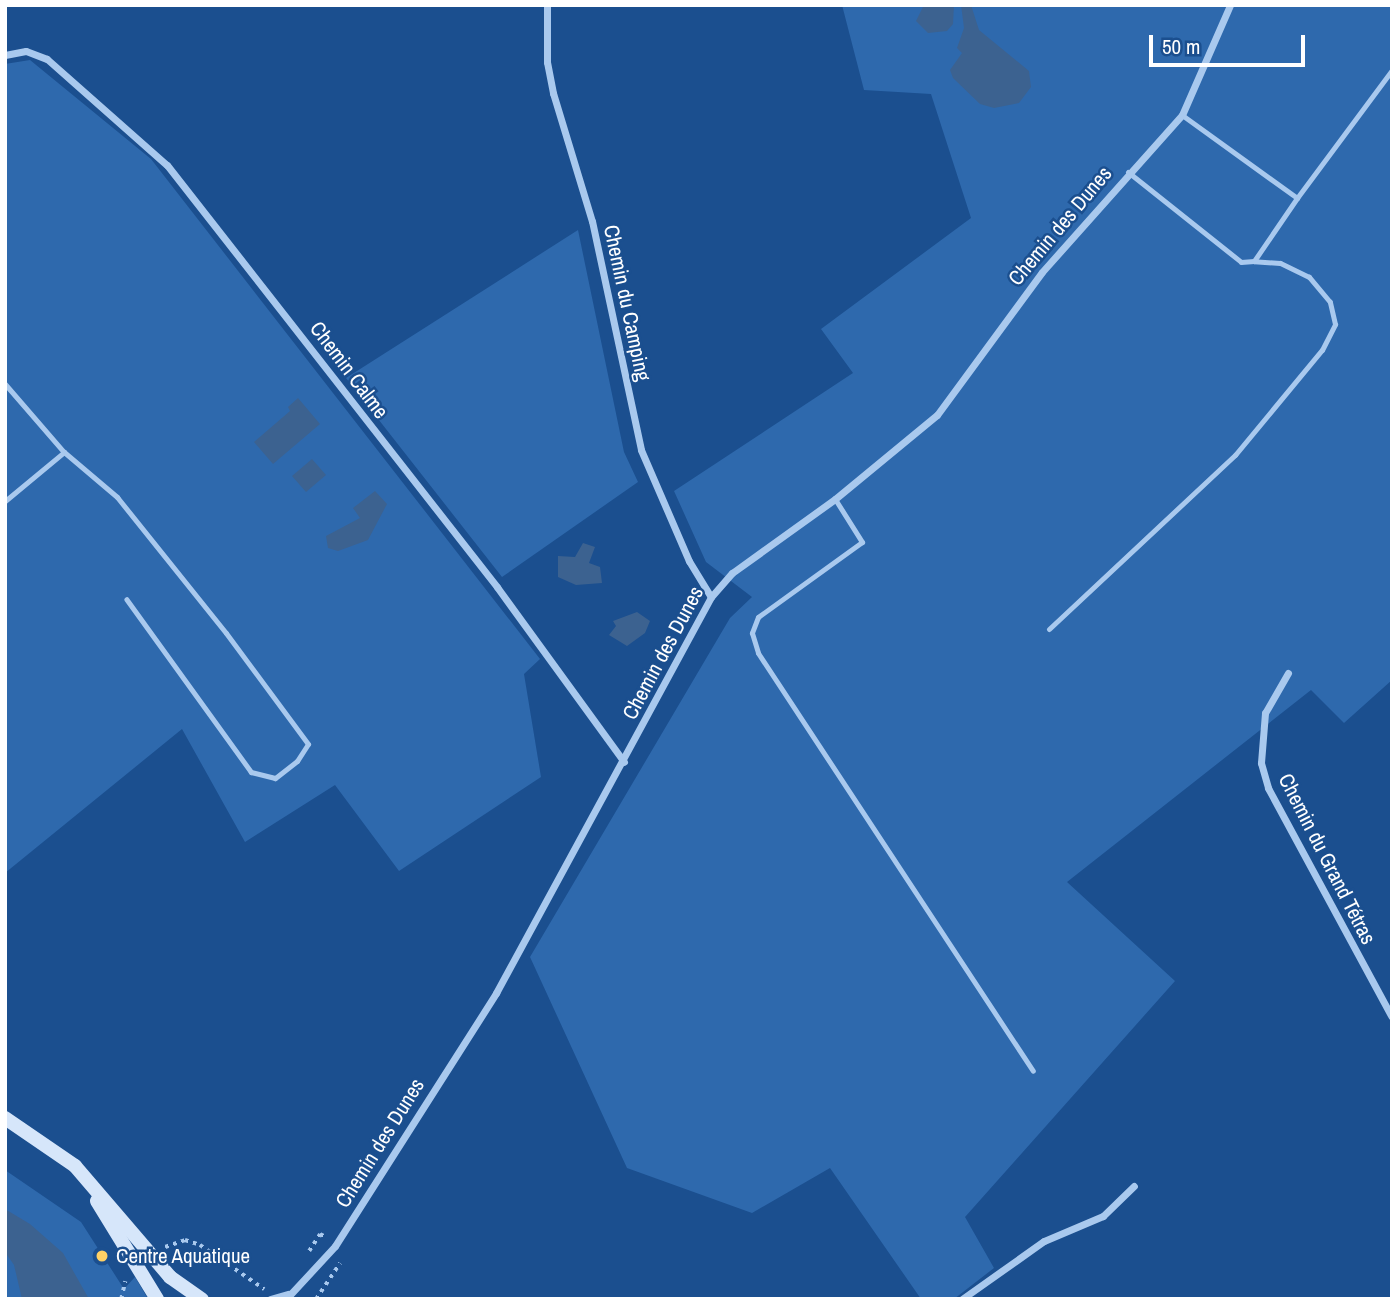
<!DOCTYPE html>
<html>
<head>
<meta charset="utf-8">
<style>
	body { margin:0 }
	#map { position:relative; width:1397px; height:1304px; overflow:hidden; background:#1b4f8f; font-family:"Archivo Narrow",sans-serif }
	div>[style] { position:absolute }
	.green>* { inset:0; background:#2e69ad }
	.water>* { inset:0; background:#3c6290 }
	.path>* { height:3.5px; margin-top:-1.75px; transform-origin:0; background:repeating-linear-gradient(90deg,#a9c9ee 0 3.5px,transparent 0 8.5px) }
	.lane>* { height:5px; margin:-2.5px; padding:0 2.5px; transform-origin:2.5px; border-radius:2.5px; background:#a9c9ee }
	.street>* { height:7px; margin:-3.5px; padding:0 3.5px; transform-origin:3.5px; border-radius:3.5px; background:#a9c9ee }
	.secondary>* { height:14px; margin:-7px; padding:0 7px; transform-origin:7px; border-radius:7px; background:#d6e6fa }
	.dots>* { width:19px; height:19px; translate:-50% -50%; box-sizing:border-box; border:4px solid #1b4f8f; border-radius:50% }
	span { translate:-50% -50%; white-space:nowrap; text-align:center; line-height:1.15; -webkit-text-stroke:5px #1b4f8f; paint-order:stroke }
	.street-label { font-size:21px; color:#fff }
	.poi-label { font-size:21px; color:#fff }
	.left { translate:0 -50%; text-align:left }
	.frame { position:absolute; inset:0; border:7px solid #fff; pointer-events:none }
	.scale { position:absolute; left:1149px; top:35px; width:156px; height:32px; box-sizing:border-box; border:4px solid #fff; border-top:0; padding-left:9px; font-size:21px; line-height:24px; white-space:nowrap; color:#fff; -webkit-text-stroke:5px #1b4f8f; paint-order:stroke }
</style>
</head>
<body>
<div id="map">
	<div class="green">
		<i style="clip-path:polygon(842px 5px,1392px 5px,1392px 680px,1344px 723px,1311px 690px,1067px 882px,1175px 981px,965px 1217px,994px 1268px,954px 1299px,921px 1299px,830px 1168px,752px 1213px,627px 1168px,530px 957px,730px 618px,752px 597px,706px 562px,674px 491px,853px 373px,821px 329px,971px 218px,931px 94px,864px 90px)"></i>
		<i style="clip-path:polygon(30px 60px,151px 159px,540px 659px,524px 674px,541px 777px,399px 871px,335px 785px,245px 842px,182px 729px,5px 873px,5px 64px)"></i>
		<i style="clip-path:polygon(578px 230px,624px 452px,638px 482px,502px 577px,346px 378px)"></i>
		<i style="clip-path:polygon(5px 1170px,81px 1222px,124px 1289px,135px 1277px,148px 1299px,5px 1299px)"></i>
	</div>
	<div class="water">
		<i style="clip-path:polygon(924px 5px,954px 5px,953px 24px,947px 31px,928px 33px,916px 21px)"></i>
		<i style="clip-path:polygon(961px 5px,971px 5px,979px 30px,1029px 71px,1031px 87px,1019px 103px,994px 108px,980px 104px,953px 78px,950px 70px,962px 53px,957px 48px,964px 28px)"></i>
		<i style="clip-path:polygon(298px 398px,320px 424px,273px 464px,254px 442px,290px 411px,288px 407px)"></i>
		<i style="clip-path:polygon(312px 459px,326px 475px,306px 492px,292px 476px)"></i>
		<i style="clip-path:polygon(375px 491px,387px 504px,368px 540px,338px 551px,328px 548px,326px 536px,360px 518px,353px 508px)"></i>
		<i style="clip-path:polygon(583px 543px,595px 547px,589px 563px,600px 567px,602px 583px,576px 585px,558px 577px,558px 556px,575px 557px)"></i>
		<i style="clip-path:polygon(637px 612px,650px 621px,645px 633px,627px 646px,609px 635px,616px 626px,613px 621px)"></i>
		<i style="clip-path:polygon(5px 1209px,30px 1224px,63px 1253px,89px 1299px,22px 1299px,14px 1265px,5px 1252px)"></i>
	</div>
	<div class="path">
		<i style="left:165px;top:1247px;width:21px;rotate:-19deg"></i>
		<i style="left:185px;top:1240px;width:16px;rotate:18deg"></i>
		<i style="left:200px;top:1245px;width:78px;rotate:34.5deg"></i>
		<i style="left:309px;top:1251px;width:20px;rotate:-57deg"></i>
		<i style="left:320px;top:1234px;width:7px;rotate:27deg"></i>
		<i style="left:121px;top:1299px;width:18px;rotate:-77deg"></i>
		<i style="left:316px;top:1299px;width:43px;rotate:-56.3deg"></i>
	</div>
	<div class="lane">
		<i style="left:1182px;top:115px;width:142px;rotate:35.8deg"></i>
		<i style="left:1297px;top:198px;width:159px;rotate:-53.4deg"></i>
		<i style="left:1128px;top:172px;width:144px;rotate:38.5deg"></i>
		<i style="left:1241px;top:262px;width:13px;rotate:-4deg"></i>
		<i style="left:1254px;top:261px;width:76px;rotate:-55.7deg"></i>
		<i style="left:5px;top:384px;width:90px;rotate:49.1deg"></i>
		<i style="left:64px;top:452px;width:70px;rotate:40.3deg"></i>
		<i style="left:117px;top:497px;width:174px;rotate:51.3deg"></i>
		<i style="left:226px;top:633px;width:138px;rotate:53.5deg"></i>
		<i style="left:308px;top:744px;width:20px;rotate:123deg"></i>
		<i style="left:297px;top:761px;width:28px;rotate:142deg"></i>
		<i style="left:275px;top:778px;width:25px;rotate:-166deg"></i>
		<i style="left:251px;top:772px;width:213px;rotate:-125.8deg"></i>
		<i style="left:835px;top:499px;width:51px;rotate:57.9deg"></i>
		<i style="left:862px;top:542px;width:128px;rotate:144.2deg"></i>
		<i style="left:758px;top:617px;width:17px;rotate:111deg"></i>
		<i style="left:752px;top:633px;width:21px;rotate:73deg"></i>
		<i style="left:758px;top:653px;width:500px;rotate:56.66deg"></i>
		<i style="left:5px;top:501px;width:77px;rotate:-39.7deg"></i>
		<i style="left:1049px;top:629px;width:255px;rotate:-43.1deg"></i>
		<i style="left:1235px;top:455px;width:136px;rotate:-50.4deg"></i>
		<i style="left:1322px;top:350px;width:29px;rotate:-63deg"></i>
		<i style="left:1335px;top:324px;width:23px;rotate:-103deg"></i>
		<i style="left:1330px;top:302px;width:33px;rotate:-130deg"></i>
		<i style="left:1309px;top:277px;width:32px;rotate:-154deg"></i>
		<i style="left:1280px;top:263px;width:26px;rotate:-176deg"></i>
	</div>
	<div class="street">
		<i style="left:547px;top:5px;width:57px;rotate:90deg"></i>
		<i style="left:547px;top:62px;width:32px;rotate:79deg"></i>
		<i style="left:553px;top:93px;width:134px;rotate:73.1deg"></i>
		<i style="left:592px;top:221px;width:234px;rotate:77.9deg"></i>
		<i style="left:641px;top:450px;width:121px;rotate:66.6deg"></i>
		<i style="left:689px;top:561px;width:42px;rotate:58.6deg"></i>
		<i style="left:5px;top:55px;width:21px;rotate:-11deg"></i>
		<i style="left:26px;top:51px;width:22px;rotate:21deg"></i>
		<i style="left:47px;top:59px;width:160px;rotate:41.5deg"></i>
		<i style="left:167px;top:165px;width:536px;rotate:51.97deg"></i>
		<i style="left:497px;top:587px;width:216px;rotate:54deg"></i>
		<i style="left:1288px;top:673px;width:46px;rotate:119.9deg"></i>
		<i style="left:1265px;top:713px;width:50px;rotate:94.6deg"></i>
		<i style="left:1261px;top:763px;width:26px;rotate:74deg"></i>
		<i style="left:1268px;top:788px;width:260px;rotate:61.6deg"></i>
		<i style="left:270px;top:1299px;width:19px;rotate:-16deg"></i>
		<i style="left:286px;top:1299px;width:72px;rotate:-47.2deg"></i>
		<i style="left:335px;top:1246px;width:300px;rotate:-57.5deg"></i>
		<i style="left:496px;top:993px;width:451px;rotate:-61.5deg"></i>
		<i style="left:711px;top:597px;width:32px;rotate:-49deg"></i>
		<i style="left:732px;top:573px;width:127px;rotate:-35.7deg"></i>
		<i style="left:835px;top:499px;width:132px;rotate:-39.5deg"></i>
		<i style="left:937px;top:415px;width:177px;rotate:-53.7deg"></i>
		<i style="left:1042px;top:272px;width:210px;rotate:-48.3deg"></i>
		<i style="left:1182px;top:115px;width:120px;rotate:-66.4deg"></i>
		<i style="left:962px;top:1299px;width:100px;rotate:-35.3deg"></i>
		<i style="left:1044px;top:1241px;width:64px;rotate:-23deg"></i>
		<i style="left:1103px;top:1216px;width:43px;rotate:-44.1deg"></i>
	</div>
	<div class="secondary">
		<i style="left:5px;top:1118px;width:85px;rotate:34.4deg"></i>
		<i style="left:75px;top:1166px;width:146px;rotate:49.4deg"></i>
		<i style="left:170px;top:1277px;width:39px;rotate:35deg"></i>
		<i style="left:97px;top:1201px;width:115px;rotate:58.5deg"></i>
	</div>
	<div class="dots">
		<i style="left:102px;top:1256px;background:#ffd166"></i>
	</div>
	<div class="street-label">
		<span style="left:1060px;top:226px;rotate:-50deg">Chemin des Dunes</span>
		<span style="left:627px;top:303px;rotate:78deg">Chemin du Camping</span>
		<span style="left:349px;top:370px;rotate:53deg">Chemin Calme</span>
		<span style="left:663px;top:653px;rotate:-62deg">Chemin des Dunes</span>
		<span style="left:1327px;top:859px;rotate:63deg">Chemin du Grand Tétras</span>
		<span style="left:380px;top:1143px;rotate:-58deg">Chemin des Dunes</span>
	</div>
	<div class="poi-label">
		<span class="left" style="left:116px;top:1256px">Centre Aquatique</span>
	</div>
	<div class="frame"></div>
	<div class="scale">50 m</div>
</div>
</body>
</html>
